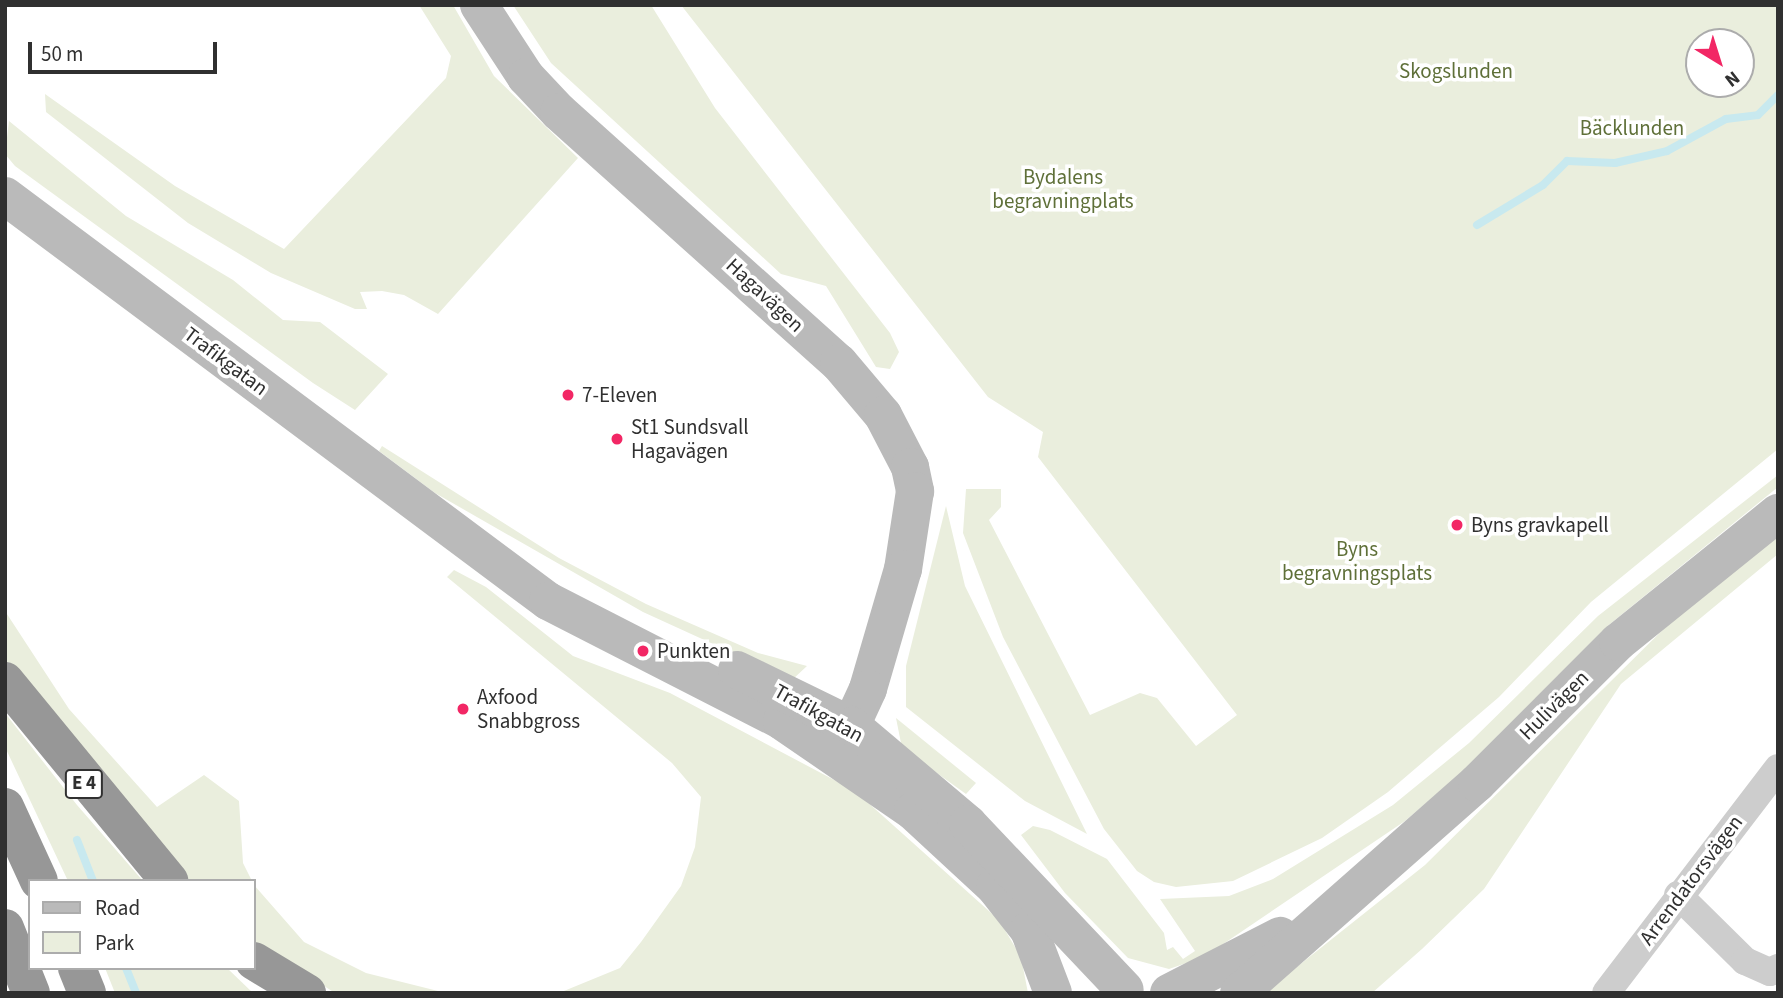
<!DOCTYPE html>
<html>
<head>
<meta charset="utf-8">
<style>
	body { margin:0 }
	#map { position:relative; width:1783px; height:998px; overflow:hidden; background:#fff; font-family:"Source Sans 3",sans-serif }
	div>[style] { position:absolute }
	.green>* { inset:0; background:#eaeedd }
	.stream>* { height:8px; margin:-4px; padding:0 4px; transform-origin:4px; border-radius:4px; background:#c8e9ef }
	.street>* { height:28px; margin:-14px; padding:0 14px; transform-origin:14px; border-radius:14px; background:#cdcdcd }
	.secondary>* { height:38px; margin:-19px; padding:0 19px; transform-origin:19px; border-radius:19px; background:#bababa }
	.highway>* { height:38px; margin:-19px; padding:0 19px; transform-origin:19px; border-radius:19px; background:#979797 }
	.dots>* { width:19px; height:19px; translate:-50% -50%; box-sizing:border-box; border:4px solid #fff; border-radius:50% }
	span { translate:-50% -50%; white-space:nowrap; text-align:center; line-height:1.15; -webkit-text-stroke:7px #fff; paint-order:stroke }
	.shield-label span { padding:2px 5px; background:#fff; border:2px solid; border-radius:5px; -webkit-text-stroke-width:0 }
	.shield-label { font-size:19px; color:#303030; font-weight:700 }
	.park-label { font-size:21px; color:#5f7039 }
	.street-label { font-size:21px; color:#303030 }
	.poi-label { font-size:21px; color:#303030 }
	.left { translate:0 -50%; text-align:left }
	.frame { position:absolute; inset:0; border:7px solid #303030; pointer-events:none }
	.legend { position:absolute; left:28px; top:879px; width:228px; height:91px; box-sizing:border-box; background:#fff; border:2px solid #acacac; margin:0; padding:9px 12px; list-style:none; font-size:21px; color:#303030 }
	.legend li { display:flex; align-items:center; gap:14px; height:35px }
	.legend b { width:35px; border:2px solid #acacac }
	.north { position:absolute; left:1685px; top:28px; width:70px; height:70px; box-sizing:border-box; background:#fff; border:2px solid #acacac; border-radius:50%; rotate:142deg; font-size:19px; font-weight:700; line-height:28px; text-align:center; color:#303030 }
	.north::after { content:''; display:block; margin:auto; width:24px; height:32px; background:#f22765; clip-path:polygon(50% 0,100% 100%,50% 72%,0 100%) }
	.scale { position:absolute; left:28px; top:42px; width:189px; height:32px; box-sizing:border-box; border:4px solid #303030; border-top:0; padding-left:9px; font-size:21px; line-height:24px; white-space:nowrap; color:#303030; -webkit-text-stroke:5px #fff; paint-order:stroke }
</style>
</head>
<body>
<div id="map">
	<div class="green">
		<i style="clip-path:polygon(419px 5px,453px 5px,494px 76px,578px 158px,438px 314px,404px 295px,382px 291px,360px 292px,367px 309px,355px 309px,271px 273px,188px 223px,46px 112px,45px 94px,175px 186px,284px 249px,446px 78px,451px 56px)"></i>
		<i style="clip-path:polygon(513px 5px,651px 5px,715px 108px,890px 333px,899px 352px,890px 369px,876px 367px,826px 286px,781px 274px,551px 63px)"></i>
		<i style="clip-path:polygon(evenodd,681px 5px,1778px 5px,1778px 449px,1591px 602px,1499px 697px,1388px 792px,1322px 838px,1233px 881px,1176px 887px,1154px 882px,1137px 871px,1104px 829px,1003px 637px,963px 533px,966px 489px,1001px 489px,1001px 507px,989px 520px,1090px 715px,1140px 693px,1157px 698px,1196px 746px,1237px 715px,1038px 457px,1043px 432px,988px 397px,681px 5px,1699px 42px,1741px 42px,1741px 84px,1699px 84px,1699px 42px)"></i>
		<i style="clip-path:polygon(9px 121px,126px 216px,233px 280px,283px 320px,320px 322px,388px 374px,355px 410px,313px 383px,15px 166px,5px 154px)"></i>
		<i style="clip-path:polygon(382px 446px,559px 558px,646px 604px,758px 653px,807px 666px,792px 680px,643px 612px,435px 493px,379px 451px)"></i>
		<i style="clip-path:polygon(1778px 475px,1778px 487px,1610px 624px,1481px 756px,1405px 821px,1204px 957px,1169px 969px,1128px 958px,1065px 893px,1021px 835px,1033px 826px,1050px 830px,1107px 859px,1164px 933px,1167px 950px,1173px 947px,1183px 959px,1195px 951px,1160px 899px,1229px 896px,1273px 879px,1393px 805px,1469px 743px,1598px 616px)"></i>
		<i style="clip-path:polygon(946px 506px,965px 586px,1087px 834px,1025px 801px,906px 707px,906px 666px)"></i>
		<i style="clip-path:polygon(1778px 533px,1778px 554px,1621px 684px,1484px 889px,1422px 949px,1372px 993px,1264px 993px,1425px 865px,1699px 594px)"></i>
		<i style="clip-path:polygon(454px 570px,486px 587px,573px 656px,670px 693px,855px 791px,999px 920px,1021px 957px,1028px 993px,559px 993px,620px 968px,641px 942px,681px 886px,695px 847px,701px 797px,672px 763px,447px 577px)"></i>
		<i style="clip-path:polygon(5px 611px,69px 709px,157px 807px,204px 775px,239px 801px,243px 863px,252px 881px,190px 881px,157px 845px,5px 660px)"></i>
		<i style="clip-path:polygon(5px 713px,77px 805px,143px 881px,68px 881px,5px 747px)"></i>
		<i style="clip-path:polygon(896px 718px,976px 783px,966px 794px,902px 748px)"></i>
		<i style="clip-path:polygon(254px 885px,304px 942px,366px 973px,446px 993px,335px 993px,254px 941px)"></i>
		<i style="clip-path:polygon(105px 968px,227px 968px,253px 993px,115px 993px)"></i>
	</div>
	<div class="stream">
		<i style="left:1477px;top:225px;width:77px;rotate:-31.2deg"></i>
		<i style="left:1543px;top:185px;width:34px;rotate:-45deg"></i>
		<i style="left:1567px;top:161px;width:48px;rotate:2.4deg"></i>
		<i style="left:1615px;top:163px;width:53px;rotate:-13deg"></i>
		<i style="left:1667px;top:151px;width:67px;rotate:-28.5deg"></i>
		<i style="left:1726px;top:119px;width:32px;rotate:-7deg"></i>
		<i style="left:1758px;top:115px;width:28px;rotate:-45deg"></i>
		<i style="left:77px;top:840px;width:44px;rotate:68.7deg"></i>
		<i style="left:126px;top:968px;width:27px;rotate:68deg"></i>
	</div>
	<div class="street">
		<i style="left:1678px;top:895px;width:94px;rotate:44.6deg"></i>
		<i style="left:1745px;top:961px;width:27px;rotate:24deg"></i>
		<i style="left:1770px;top:972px;width:9px;rotate:-27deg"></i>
		<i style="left:1606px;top:993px;width:283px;rotate:-52.6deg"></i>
	</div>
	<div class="secondary">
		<i style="left:479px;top:5px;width:86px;rotate:56.9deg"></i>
		<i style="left:526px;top:77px;width:48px;rotate:46.7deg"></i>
		<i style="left:559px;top:112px;width:376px;rotate:41.9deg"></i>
		<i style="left:839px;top:363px;width:68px;rotate:49.8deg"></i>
		<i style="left:883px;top:415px;width:59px;rotate:62.6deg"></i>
		<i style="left:910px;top:467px;width:25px;rotate:78deg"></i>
		<i style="left:915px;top:491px;width:79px;rotate:98.7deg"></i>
		<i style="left:903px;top:569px;width:125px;rotate:106.3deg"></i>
		<i style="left:868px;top:689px;width:72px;rotate:114.8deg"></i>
		<i style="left:5px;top:196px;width:677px;rotate:36.72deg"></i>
		<i style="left:548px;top:601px;width:263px;rotate:27.1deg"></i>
		<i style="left:782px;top:721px;width:159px;rotate:34.5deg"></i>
		<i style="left:913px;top:811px;width:112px;rotate:42.8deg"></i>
		<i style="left:995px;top:887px;width:55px;rotate:51.7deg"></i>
		<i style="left:1029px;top:930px;width:67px;rotate:69.1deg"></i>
		<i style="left:737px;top:670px;width:128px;rotate:26deg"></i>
		<i style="left:852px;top:726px;width:152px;rotate:40.2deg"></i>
		<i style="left:968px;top:824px;width:228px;rotate:46.6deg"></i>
		<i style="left:1169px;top:993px;width:125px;rotate:-27.2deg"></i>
		<i style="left:1239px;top:993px;width:317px;rotate:-41.4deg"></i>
		<i style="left:1477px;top:783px;width:199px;rotate:-45deg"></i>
		<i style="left:1618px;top:642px;width:206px;rotate:-38.9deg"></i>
	</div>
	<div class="highway">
		<i style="left:5px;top:681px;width:259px;rotate:50.6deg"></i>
		<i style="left:5px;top:807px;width:81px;rotate:65.3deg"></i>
		<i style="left:5px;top:928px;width:70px;rotate:68.2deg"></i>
		<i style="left:254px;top:961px;width:62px;rotate:31.1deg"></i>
		<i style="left:77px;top:968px;width:27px;rotate:68deg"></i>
	</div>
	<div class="dots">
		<i style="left:568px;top:395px;background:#f22765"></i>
		<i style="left:617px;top:439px;background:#f22765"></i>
		<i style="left:1457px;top:525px;background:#f22765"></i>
		<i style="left:643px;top:651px;background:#f22765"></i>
		<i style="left:463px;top:709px;background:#f22765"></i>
	</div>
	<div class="shield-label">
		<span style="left:84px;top:784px">E 4</span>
	</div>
	<div class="park-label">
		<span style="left:1456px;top:71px">Skogslunden</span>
		<span style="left:1632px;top:128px">Bäcklunden</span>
		<span style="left:1063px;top:189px">Bydalens<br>begravningplats</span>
		<span style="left:1357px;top:561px">Byns<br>begravningsplats</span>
	</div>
	<div class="street-label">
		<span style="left:765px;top:295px;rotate:43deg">Hagavägen</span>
		<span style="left:226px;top:361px;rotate:37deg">Trafikgatan</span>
		<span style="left:1554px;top:705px;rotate:-45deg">Hulivägen</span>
		<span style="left:819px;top:713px;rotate:29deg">Trafikgatan</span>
		<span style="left:1691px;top:880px;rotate:-53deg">Arrendatorsvägen</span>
	</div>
	<div class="poi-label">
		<span class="left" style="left:582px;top:395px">7-Eleven</span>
		<span class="left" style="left:631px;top:439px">St1 Sundsvall<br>Hagavägen</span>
		<span class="left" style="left:1471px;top:525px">Byns gravkapell</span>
		<span class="left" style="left:657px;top:651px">Punkten</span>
		<span class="left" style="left:477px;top:709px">Axfood<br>Snabbgross</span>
	</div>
	<div class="frame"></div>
	<ul class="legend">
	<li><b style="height:9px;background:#bababa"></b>Road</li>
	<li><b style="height:19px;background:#eaeedd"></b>Park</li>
	</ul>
	<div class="north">N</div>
	<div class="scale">50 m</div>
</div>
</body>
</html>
